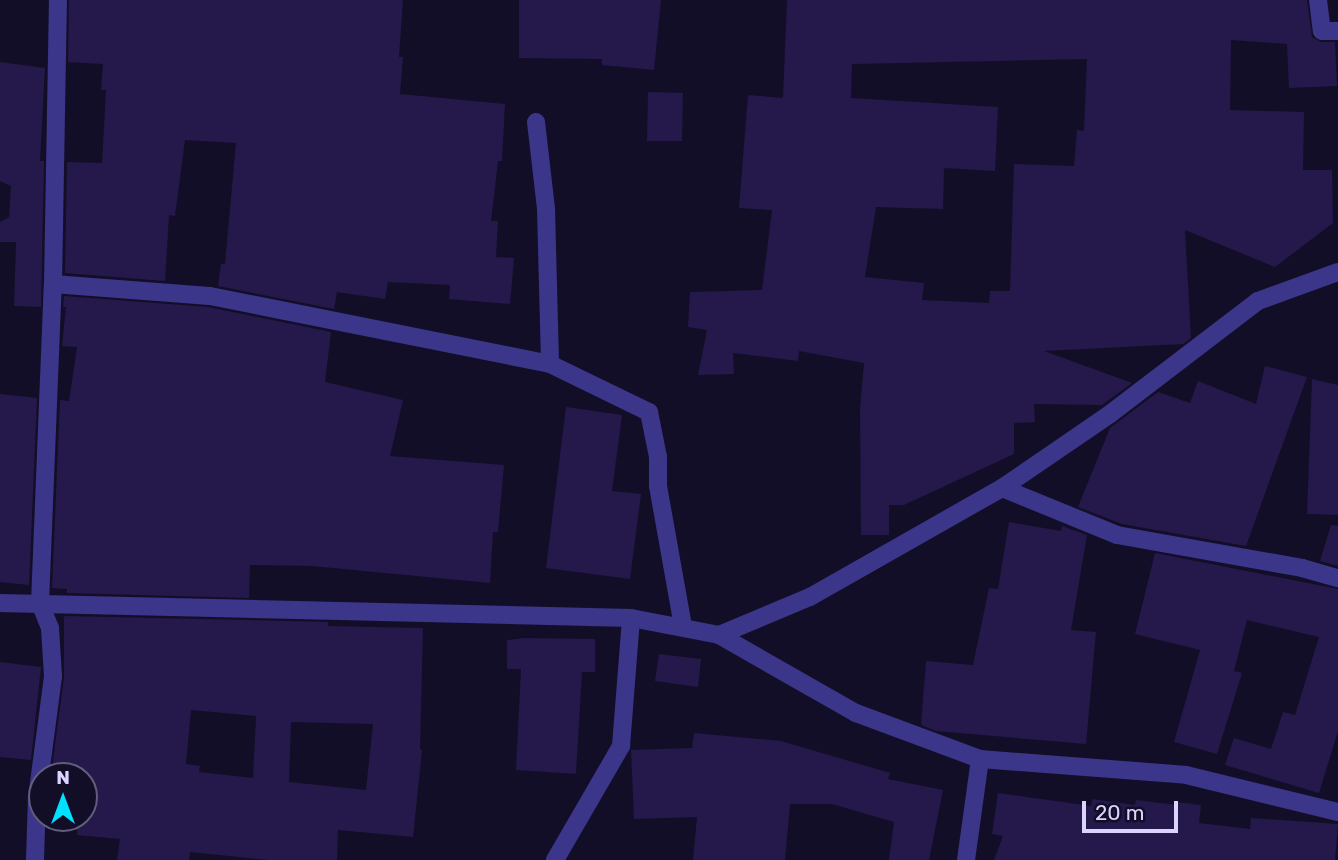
<!DOCTYPE html>
<html>
<head>
<meta charset="utf-8">
<style>
	body { margin:0 }
	#map { position:relative; width:1338px; height:860px; overflow:hidden; background:#130e27; font-family:Rubik,sans-serif }
	div>[style] { position:absolute }
	.building>* { inset:0; background:#24194a }
	.minor>* { height:18px; margin:-9px; padding:0 9px; transform-origin:9px; border-radius:9px; background:#3b3689 }
	span { translate:-50% -50%; white-space:nowrap; text-align:center; line-height:1.15; -webkit-text-stroke:7px #130e27; paint-order:stroke }
	.north { position:absolute; left:28px; top:762px; width:70px; height:70px; box-sizing:border-box; background:#130e27; border:2px solid #635d7d; border-radius:50%; rotate:0deg; font-size:19px; font-weight:700; line-height:28px; text-align:center; color:#dad4ff }
	.north::after { content:''; display:block; margin:auto; width:24px; height:32px; background:#00e1ff; clip-path:polygon(50% 0,100% 100%,50% 72%,0 100%) }
	.scale { position:absolute; left:1082px; top:801px; width:96px; height:32px; box-sizing:border-box; border:4px solid #dad4ff; border-top:0; padding-left:9px; font-size:21px; line-height:24px; white-space:nowrap; color:#dad4ff; -webkit-text-stroke:5px #130e27; paint-order:stroke }
</style>
</head>
<body>
<div id="map">
	<div class="building">
		<i style="clip-path:polygon(69px 0,403px 0,399px 57px,403px 57px,400px 94px,505px 104px,502px 161px,498px 161px,491px 221px,498px 221px,496px 257px,514px 258px,510px 304px,449px 299px,450px 285px,388px 282px,385px 299px,337px 292px,334px 309px,218px 286px,221px 264px,225px 264px,236px 143px,185px 140px,175px 216px,169px 215px,165px 281px,65px 273px,67px 162px,102px 163px,106px 90px,101px 90px,103px 64px,68px 62px)"></i>
		<i style="clip-path:polygon(519px 0,661px 0,654px 70px,602px 65px,602px 59px,519px 58px)"></i>
		<i style="clip-path:polygon(evenodd,787px 0,1307px 0,1312px 37px,1321px 42px,1335px 42px,1337px 86px,1289px 88px,1287px 44px,1231px 40px,1230px 110px,1304px 112px,1303px 170px,1332px 170px,1333px 223px,1275px 267px,1185px 230px,1191px 338px,1183px 344px,1044px 351px,1132px 383px,1102px 405px,1034px 404px,1035px 422px,1014px 423px,1014px 454px,904px 505px,889px 505px,889px 535px,861px 535px,860px 408px,864px 363px,799px 351px,798px 361px,733px 353px,734px 374px,698px 375px,707px 330px,688px 327px,690px 292px,762px 290px,772px 210px,739px 208px,748px 95px,783px 98px,787px 0,1087px 59px,1084px 131px,1077px 130px,1074px 166px,1014px 164px,1010px 291px,990px 291px,989px 303px,922px 300px,924px 283px,865px 277px,876px 207px,943px 209px,944px 168px,995px 171px,998px 107px,851px 98px,852px 64px,1087px 59px)"></i>
		<i style="clip-path:polygon(0 62px,45px 68px,40px 161px,44px 161px,41px 307px,14px 306px,16px 242px,0 242px,0 222px,9px 217px,11px 186px,0 181px)"></i>
		<i style="clip-path:polygon(648px 92px,683px 93px,682px 141px,647px 141px)"></i>
		<i style="clip-path:polygon(64px 296px,208px 307px,331px 332px,325px 382px,403px 400px,390px 456px,504px 465px,498px 532px,493px 532px,490px 583px,312px 566px,250px 565px,249px 598px,67px 593px,67px 589px,52px 588px,60px 400px,69px 401px,77px 347px,62px 346px,66px 307px,63px 307px)"></i>
		<i style="clip-path:polygon(1265px 366px,1307px 377px,1246px 546px,1122px 524px,1078px 507px,1110px 428px,1158px 392px,1190px 403px,1198px 381px,1256px 404px)"></i>
		<i style="clip-path:polygon(1312px 379px,1338px 385px,1338px 515px,1307px 514px)"></i>
		<i style="clip-path:polygon(0 394px,37px 398px,29px 585px,0 582px)"></i>
		<i style="clip-path:polygon(566px 407px,622px 415px,612px 491px,641px 494px,630px 579px,546px 568px)"></i>
		<i style="clip-path:polygon(1009px 522px,1061px 531px,1062px 526px,1087px 535px,1071px 630px,1096px 632px,1086px 744px,936px 731px,921px 725px,926px 661px,973px 665px,989px 588px,998px 589px)"></i>
		<i style="clip-path:polygon(1331px 525px,1338px 526px,1338px 566px,1320px 561px)"></i>
		<i style="clip-path:polygon(1155px 553px,1338px 589px,1338px 731px,1319px 793px,1225px 765px,1234px 738px,1271px 749px,1283px 712px,1295px 715px,1319px 637px,1247px 620px,1234px 671px,1242px 673px,1217px 754px,1174px 742px,1200px 650px,1135px 634px)"></i>
		<i style="clip-path:polygon(evenodd,64px 616px,328px 622px,328px 626px,423px 628px,420px 749px,422px 750px,413px 837px,338px 830px,337px 860px,269px 860px,190px 852px,189px 860px,117px 860px,120px 839px,77px 835px,78px 818px,84px 818px,84px 776px,51px 776px,64px 677px,64px 616px,191px 710px,256px 716px,253px 778px,199px 772px,200px 766px,186px 764px,191px 710px,64px 616px,291px 722px,373px 724px,366px 790px,289px 782px,291px 722px)"></i>
		<i style="clip-path:polygon(524px 638px,595px 639px,595px 672px,582px 672px,576px 774px,516px 770px,521px 669px,507px 669px,507px 640px)"></i>
		<i style="clip-path:polygon(659px 654px,701px 659px,698px 687px,655px 681px)"></i>
		<i style="clip-path:polygon(0 662px,41px 667px,31px 760px,0 757px)"></i>
		<i style="clip-path:polygon(694px 733px,781px 741px,890px 773px,888px 779px,943px 790px,929px 860px,889px 860px,894px 822px,832px 804px,790px 804px,785px 860px,693px 860px,697px 817px,634px 819px,631px 750px,692px 748px)"></i>
		<i style="clip-path:polygon(998px 793px,1091px 806px,1092px 799px,1135px 805px,1136px 800px,1176px 805px,1176px 802px,1201px 805px,1199px 823px,1250px 829px,1251px 818px,1338px 824px,1335px 860px,994px 860px,1003px 836px,992px 834px)"></i>
	</div>
	<div class="minor">
		<i style="left:1318px;top:0;width:31px;rotate:83deg"></i>
		<i style="left:1322px;top:31px;width:16px"></i>
		<i style="left:536px;top:122px;width:88px;rotate:83.4deg"></i>
		<i style="left:546px;top:209px;width:155px;rotate:88.5deg"></i>
		<i style="left:550px;top:364px;width:110px;rotate:25.9deg"></i>
		<i style="left:649px;top:412px;width:46px;rotate:78.7deg"></i>
		<i style="left:658px;top:457px;width:29px;rotate:90deg"></i>
		<i style="left:658px;top:486px;width:143px;rotate:79.9deg"></i>
		<i style="left:53px;top:284px;width:157px;rotate:4.4deg"></i>
		<i style="left:210px;top:296px;width:347px;rotate:11.3deg"></i>
		<i style="left:1002px;top:488px;width:124px;rotate:22.2deg"></i>
		<i style="left:1117px;top:535px;width:188px;rotate:10.1deg"></i>
		<i style="left:1302px;top:568px;width:37px;rotate:16deg"></i>
		<i style="left:0;top:603px;width:631px;rotate:1.36deg"></i>
		<i style="left:631px;top:618px;width:90px;rotate:10.9deg"></i>
		<i style="left:719px;top:635px;width:158px;rotate:29.7deg"></i>
		<i style="left:856px;top:713px;width:132px;rotate:20.4deg"></i>
		<i style="left:980px;top:759px;width:207px;rotate:4.4deg"></i>
		<i style="left:1186px;top:775px;width:156px;rotate:13.7deg"></i>
		<i style="left:719px;top:635px;width:99px;rotate:-22.7deg"></i>
		<i style="left:810px;top:597px;width:221px;rotate:-29.6deg"></i>
		<i style="left:1002px;top:488px;width:131px;rotate:-34.4deg"></i>
		<i style="left:1110px;top:414px;width:186px;rotate:-37.4deg"></i>
		<i style="left:1258px;top:301px;width:85px;rotate:-19.9deg"></i>
		<i style="left:35px;top:860px;width:62px;rotate:-88.2deg"></i>
		<i style="left:37px;top:798px;width:123px;rotate:-82.5deg"></i>
		<i style="left:53px;top:676px;width:48px;rotate:-93.6deg"></i>
		<i style="left:50px;top:628px;width:27px;rotate:-112deg"></i>
		<i style="left:40px;top:603px;width:319px;rotate:-87.7deg"></i>
		<i style="left:53px;top:284px;width:284px;rotate:-89deg"></i>
		<i style="left:555px;top:860px;width:132px;rotate:-59.9deg"></i>
		<i style="left:621px;top:746px;width:128px;rotate:-85.5deg"></i>
		<i style="left:966px;top:860px;width:102px;rotate:-82.1deg"></i>
	</div>
	<div class="north">N</div>
	<div class="scale">20 m</div>
</div>
</body>
</html>
